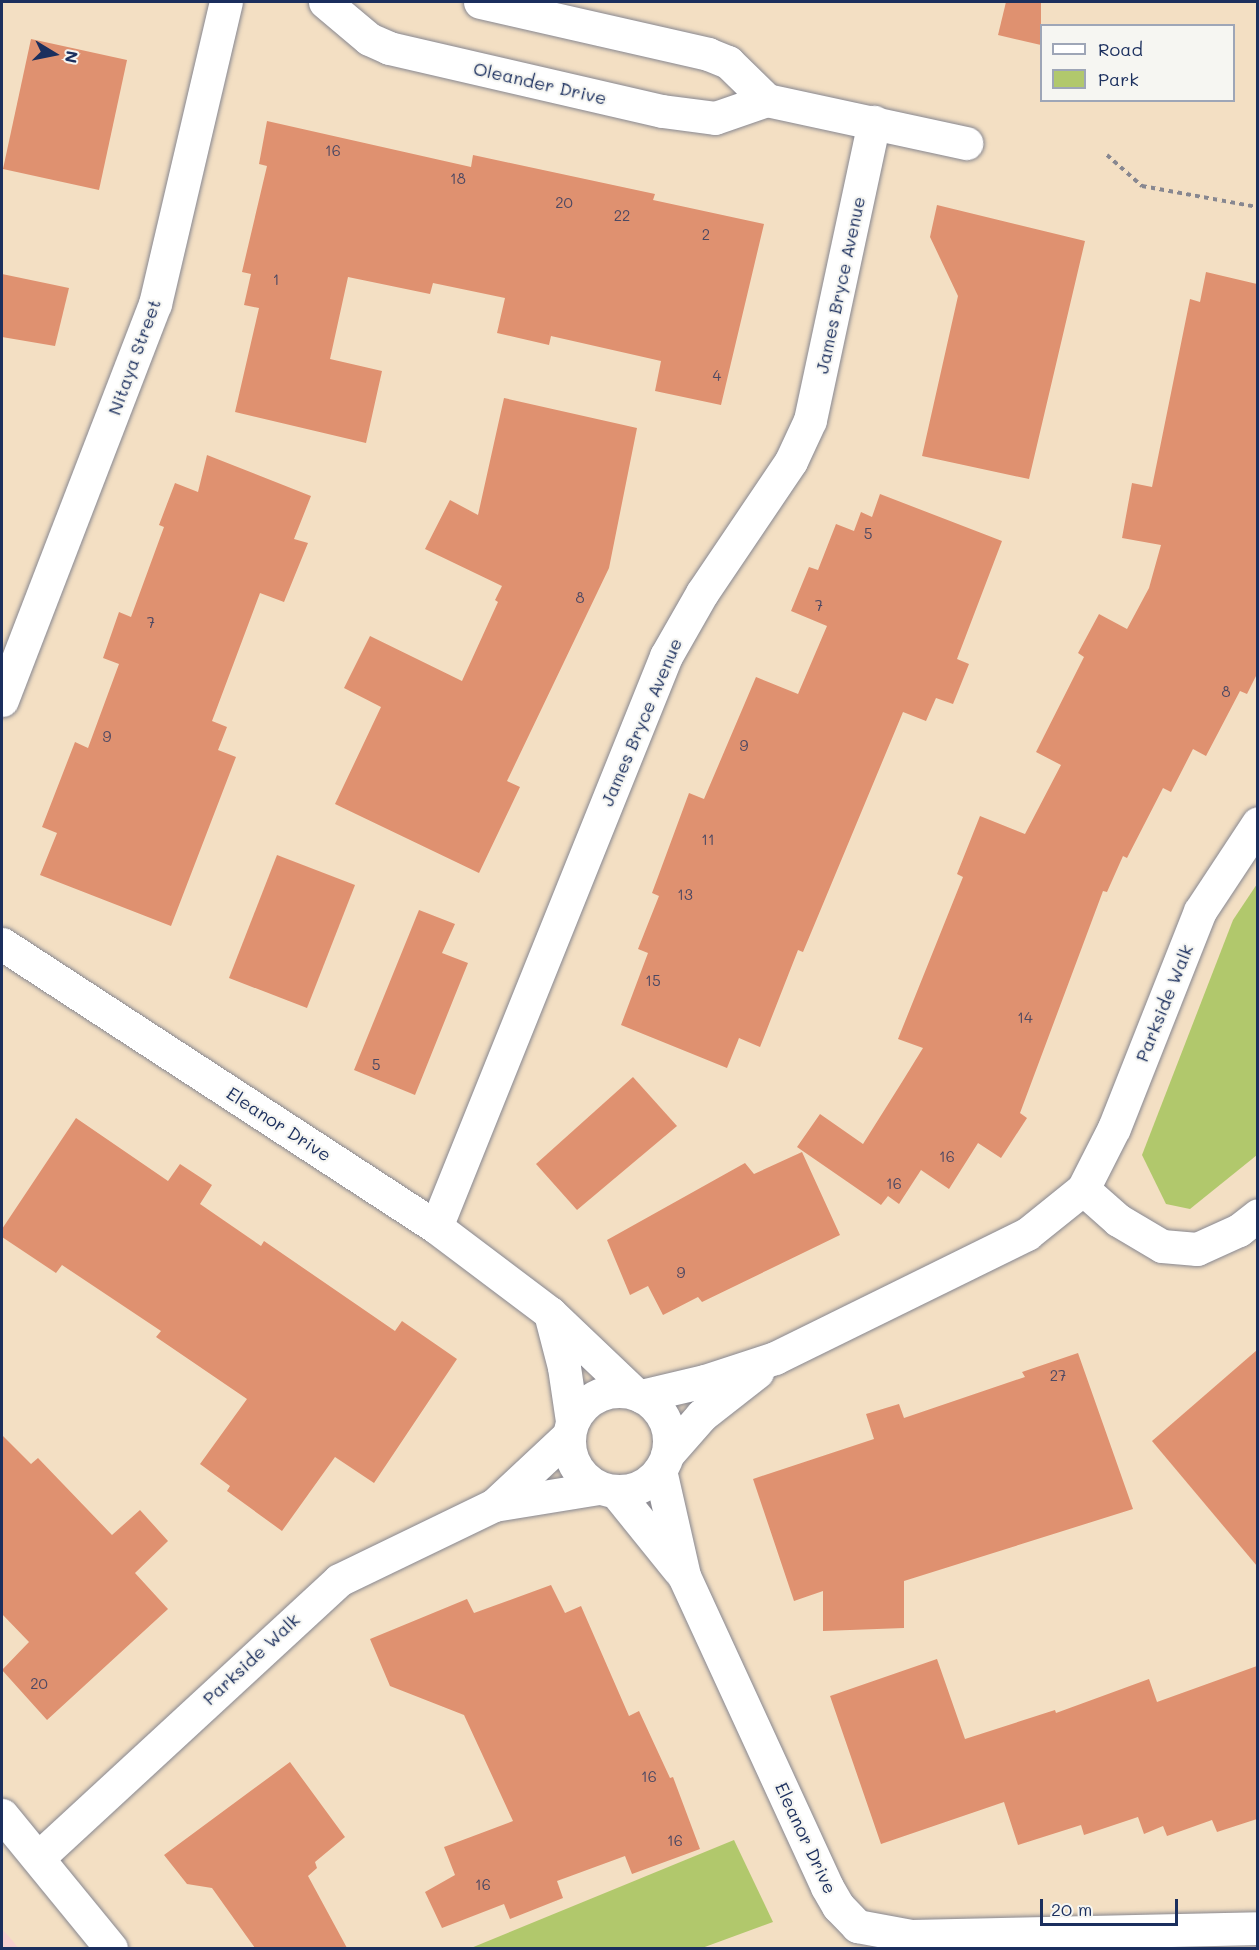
<!DOCTYPE html>
<html>
<head>
<meta charset="utf-8">
<style>
	body { margin:0 }
	#map { position:relative; width:1259px; height:1950px; overflow:hidden; background:#f3dfc3; font-family:Mali,sans-serif }
	div>[style] { position:absolute }
	.built>* { inset:0; background:#f7d0ce }
	.green>* { inset:0; background:#b1c86c }
	.building>* { inset:0; background:#df9170 }
	.path>* { height:4px; margin-top:-2px; transform-origin:0; background:repeating-linear-gradient(90deg,#878790 0 4.5px,transparent 0 9px) }
	.roads { filter:drop-shadow(0 0 2px #878790) drop-shadow(0 0 2px #878790) }
	.street>* { height:33px; margin:-16.5px; padding:0 16.5px; transform-origin:16.5px; border-radius:16.5px; background:#fff }
	.street>.ring { margin:-16.5px; padding:0; box-sizing:content-box; background:none; border:33px solid #fff; border-radius:50% }
	span { translate:-50% -50%; white-space:nowrap; text-align:center; line-height:1.15; -webkit-text-stroke:4.5px #f6f6f2; paint-order:stroke }
	.number-label { font-size:15px; color:#4c4862 }
	.number-label span { -webkit-text-stroke-width:0 }
	.street-label { font-size:18px; color:#1b2f5e }
	.frame { position:absolute; inset:0; border:3px solid #1b2f5e; pointer-events:none }
	.legend { position:absolute; left:1040px; top:24px; width:195px; height:78px; box-sizing:border-box; background:#f6f6f2; border:2px solid #9ea6b7; margin:0; padding:8px 10px; list-style:none; font-size:18px; color:#1b2f5e }
	.legend li { display:flex; align-items:center; gap:12px; height:30px }
	.legend b { width:30px; border:2px solid #9ea6b7 }
	.north { position:absolute; left:24px; top:24px; width:60px; height:60px; -webkit-text-stroke:4px #f6f6f2; paint-order:stroke; rotate:100deg; font-size:16px; font-weight:700; line-height:24px; text-align:center; color:#1b2f5e }
	.north::after { content:''; display:block; margin:auto; width:21px; height:27px; background:#1b2f5e; clip-path:polygon(50% 0,100% 100%,50% 72%,0 100%) }
	.scale { position:absolute; left:1040px; top:1899px; width:138px; height:27px; box-sizing:border-box; border:3px solid #1b2f5e; border-top:0; padding-left:8px; font-size:18px; line-height:21px; white-space:nowrap; color:#1b2f5e; -webkit-text-stroke:4px #f6f6f2; paint-order:stroke }
</style>
</head>
<body>
<div id="map">
	<div class="built">
		<i style="clip-path:polygon(2px 1929px,12px 1940px,18px 1948px,2px 1948px)"></i>
	</div>
	<div class="green">
		<i style="clip-path:polygon(1257px 884px,1257px 1155px,1190px 1209px,1166px 1204px,1142px 1155px,1233px 920px)"></i>
		<i style="clip-path:polygon(734px 1840px,773px 1922px,702px 1948px,471px 1948px)"></i>
	</div>
	<div class="building">
		<i style="clip-path:polygon(1006px 2px,1041px 2px,1041px 45px,998px 35px)"></i>
		<i style="clip-path:polygon(31px 39px,127px 60px,99px 190px,3px 169px)"></i>
		<i style="clip-path:polygon(267px 121px,471px 167px,473px 155px,655px 194px,653px 200px,764px 224px,721px 405px,655px 391px,661px 361px,551px 336px,549px 345px,497px 333px,505px 298px,433px 283px,430px 294px,348px 277px,330px 359px,382px 371px,366px 443px,235px 412px,259px 308px,244px 305px,251px 274px,242px 272px,267px 166px,259px 164px)"></i>
		<i style="clip-path:polygon(937px 205px,1085px 241px,1029px 479px,922px 456px,958px 296px,930px 237px)"></i>
		<i style="clip-path:polygon(1206px 272px,1257px 284px,1257px 674px,1247px 694px,1240px 691px,1206px 756px,1193px 749px,1171px 792px,1163px 788px,1127px 858px,1123px 856px,1107px 892px,1103px 891px,1020px 1113px,1027px 1118px,1001px 1158px,978px 1143px,949px 1189px,921px 1170px,899px 1204px,888px 1196px,881px 1205px,797px 1147px,820px 1114px,863px 1144px,902px 1082px,923px 1048px,898px 1039px,963px 877px,957px 874px,980px 816px,1025px 834px,1061px 765px,1036px 752px,1084px 657px,1078px 653px,1099px 614px,1127px 629px,1149px 588px,1161px 545px,1122px 538px,1132px 483px,1152px 487px,1190px 299px,1200px 302px)"></i>
		<i style="clip-path:polygon(2px 274px,69px 288px,55px 346px,2px 337px)"></i>
		<i style="clip-path:polygon(504px 398px,637px 428px,609px 568px,507px 781px,520px 787px,479px 873px,335px 804px,381px 707px,344px 688px,370px 636px,462px 681px,498px 602px,495px 600px,502px 586px,425px 549px,450px 500px,478px 515px)"></i>
		<i style="clip-path:polygon(207px 455px,311px 496px,294px 539px,308px 543px,284px 602px,260px 593px,212px 721px,227px 727px,218px 750px,236px 757px,171px 926px,40px 875px,57px 833px,42px 827px,75px 742px,88px 748px,119px 664px,103px 658px,119px 612px,131px 617px,164px 527px,159px 525px,175px 483px,198px 492px)"></i>
		<i style="clip-path:polygon(880px 494px,1002px 541px,957px 659px,969px 664px,953px 704px,936px 698px,926px 721px,903px 712px,803px 952px,798px 950px,760px 1047px,739px 1038px,727px 1068px,621px 1025px,648px 953px,638px 949px,659px 896px,652px 893px,689px 793px,704px 799px,756px 677px,798px 694px,827px 626px,791px 611px,809px 567px,818px 570px,836px 524px,854px 531px,861px 512px,872px 517px)"></i>
		<i style="clip-path:polygon(277px 855px,355px 885px,307px 1008px,229px 978px)"></i>
		<i style="clip-path:polygon(419px 910px,455px 924px,442px 953px,468px 963px,415px 1095px,354px 1070px)"></i>
		<i style="clip-path:polygon(633px 1077px,677px 1126px,577px 1210px,536px 1164px)"></i>
		<i style="clip-path:polygon(76px 1118px,168px 1181px,180px 1164px,212px 1185px,200px 1204px,261px 1246px,264px 1241px,395px 1331px,402px 1321px,457px 1359px,374px 1483px,335px 1457px,282px 1531px,227px 1491px,230px 1486px,200px 1464px,247px 1399px,156px 1337px,161px 1331px,62px 1265px,56px 1273px,2px 1237px,2px 1229px)"></i>
		<i style="clip-path:polygon(802px 1152px,840px 1235px,702px 1302px,698px 1297px,663px 1315px,648px 1286px,630px 1295px,607px 1240px,745px 1163px,754px 1174px)"></i>
		<i style="clip-path:polygon(1257px 1350px,1257px 1566px,1152px 1441px)"></i>
		<i style="clip-path:polygon(1078px 1353px,1133px 1509px,904px 1581px,904px 1628px,823px 1631px,823px 1591px,794px 1601px,753px 1479px,874px 1439px,866px 1414px,899px 1404px,904px 1418px,1025px 1377px,1022px 1372px)"></i>
		<i style="clip-path:polygon(2px 1435px,31px 1464px,38px 1458px,112px 1535px,140px 1510px,168px 1541px,135px 1573px,168px 1609px,47px 1720px,2px 1670px,29px 1642px,2px 1614px)"></i>
		<i style="clip-path:polygon(551px 1585px,565px 1613px,581px 1606px,629px 1716px,639px 1711px,670px 1778px,673px 1777px,700px 1849px,632px 1874px,625px 1856px,557px 1881px,563px 1898px,510px 1919px,504px 1904px,442px 1928px,425px 1892px,455px 1875px,444px 1847px,513px 1821px,464px 1715px,390px 1686px,370px 1639px,467px 1599px,474px 1613px)"></i>
		<i style="clip-path:polygon(937px 1659px,965px 1739px,1055px 1710px,1056px 1713px,1149px 1679px,1157px 1702px,1257px 1666px,1257px 1819px,1217px 1832px,1212px 1820px,1167px 1836px,1163px 1826px,1144px 1834px,1138px 1817px,1084px 1835px,1081px 1825px,1018px 1845px,1004px 1802px,881px 1844px,830px 1696px)"></i>
		<i style="clip-path:polygon(290px 1762px,345px 1837px,315px 1862px,317px 1868px,308px 1876px,347px 1948px,255px 1948px,212px 1888px,187px 1884px,164px 1855px)"></i>
	</div>
	<div class="path">
		<i style="left:1107px;top:155px;width:47px;rotate:41.5deg"></i>
		<i style="left:1142px;top:186px;width:118px;rotate:10.3deg"></i>
	</div>
	<div class="roads">
		<div class="street">
			<i style="left:325px;top:2px;width:57px;rotate:40.1deg"></i>
			<i style="left:369px;top:39px;width:22px;rotate:24deg"></i>
			<i style="left:389px;top:48px;width:280px;rotate:13deg"></i>
			<i style="left:662px;top:111px;width:53px;rotate:7.5deg"></i>
			<i style="left:715px;top:118px;width:55px;rotate:-19.1deg"></i>
			<i style="left:767px;top:100px;width:204px;rotate:12.2deg"></i>
			<i style="left:480px;top:2px;width:234px;rotate:12.8deg"></i>
			<i style="left:708px;top:54px;width:22px;rotate:22deg"></i>
			<i style="left:728px;top:62px;width:54px;rotate:44.3deg"></i>
			<i style="left:2px;top:700px;width:425px;rotate:-68.9deg"></i>
			<i style="left:155px;top:304px;width:310px;rotate:-76.8deg"></i>
			<i style="left:2px;top:944px;width:518px;rotate:33.11deg"></i>
			<i style="left:436px;top:1227px;width:143px;rotate:37deg"></i>
			<i style="left:550px;top:1313px;width:115px;rotate:43.6deg"></i>
			<i style="left:1083px;top:1189px;width:47px;rotate:41.5deg"></i>
			<i style="left:1118px;top:1220px;width:51px;rotate:30.6deg"></i>
			<i style="left:1162px;top:1246px;width:35px;rotate:5deg"></i>
			<i style="left:1197px;top:1249px;width:46px;rotate:-24.3deg"></i>
			<i style="left:1239px;top:1230px;width:24px;rotate:-38deg"></i>
			<i style="left:436px;top:1227px;width:616px;rotate:-68.06deg"></i>
			<i style="left:666px;top:656px;width:73px;rotate:-60.3deg"></i>
			<i style="left:702px;top:593px;width:159px;rotate:-56deg"></i>
			<i style="left:791px;top:461px;width:45px;rotate:-65.1deg"></i>
			<i style="left:810px;top:420px;width:305px;rotate:-77.9deg"></i>
			<i style="left:550px;top:1313px;width:56px;rotate:75.5deg"></i>
			<i style="left:564px;top:1367px;width:55px;rotate:81.6deg"></i>
			<i class="ring" style="left:569px;top:1391px;width:67px;height:67px"></i>
			<i style="left:641px;top:1396px;width:66px;rotate:-13.2deg"></i>
			<i style="left:705px;top:1381px;width:74px;rotate:-18.2deg"></i>
			<i style="left:775px;top:1358px;width:281px;rotate:-26.2deg"></i>
			<i style="left:1027px;top:1234px;width:72px;rotate:-38.8deg"></i>
			<i style="left:1083px;top:1189px;width:68px;rotate:-63.1deg"></i>
			<i style="left:1114px;top:1128px;width:233px;rotate:-68.4deg"></i>
			<i style="left:1200px;top:911px;width:105px;rotate:-56.6deg"></i>
			<i style="left:667px;top:1455px;width:53px;rotate:-48.8deg"></i>
			<i style="left:702px;top:1415px;width:70px;rotate:-38deg"></i>
			<i style="left:660px;top:1470px;width:109px;rotate:77.2deg"></i>
			<i style="left:684px;top:1576px;width:342px;rotate:65.3deg"></i>
			<i style="left:827px;top:1887px;width:22px;rotate:60deg"></i>
			<i style="left:838px;top:1906px;width:28px;rotate:46deg"></i>
			<i style="left:857px;top:1926px;width:55px;rotate:10.5deg"></i>
			<i style="left:911px;top:1936px;width:347px;rotate:-1.3deg"></i>
			<i style="left:616px;top:1492px;width:100px;rotate:51.1deg"></i>
			<i style="left:494px;top:1505px;width:101px;rotate:-43deg"></i>
			<i style="left:2px;top:1815px;width:172px;rotate:50.7deg"></i>
			<i style="left:39px;top:1857px;width:408px;rotate:-42.7deg"></i>
			<i style="left:339px;top:1580px;width:172px;rotate:-25.8deg"></i>
			<i style="left:494px;top:1505px;width:106px;rotate:-9.2deg"></i>
		</div>
	</div>
	<div class="number-label">
		<span style="left:333px;top:151px">16</span>
		<span style="left:458px;top:179px">18</span>
		<span style="left:564px;top:203px">20</span>
		<span style="left:622px;top:216px">22</span>
		<span style="left:706px;top:235px">2</span>
		<span style="left:276px;top:280px">1</span>
		<span style="left:717px;top:376px">4</span>
		<span style="left:868px;top:534px">5</span>
		<span style="left:580px;top:598px">8</span>
		<span style="left:819px;top:606px">7</span>
		<span style="left:151px;top:623px">7</span>
		<span style="left:1226px;top:692px">8</span>
		<span style="left:107px;top:737px">9</span>
		<span style="left:744px;top:746px">9</span>
		<span style="left:708px;top:840px">11</span>
		<span style="left:685px;top:895px">13</span>
		<span style="left:653px;top:981px">15</span>
		<span style="left:1025px;top:1018px">14</span>
		<span style="left:376px;top:1065px">5</span>
		<span style="left:947px;top:1157px">16</span>
		<span style="left:894px;top:1184px">16</span>
		<span style="left:681px;top:1273px">9</span>
		<span style="left:1058px;top:1376px">27</span>
		<span style="left:39px;top:1684px">20</span>
		<span style="left:649px;top:1777px">16</span>
		<span style="left:675px;top:1841px">16</span>
		<span style="left:483px;top:1885px">16</span>
	</div>
	<div class="street-label">
		<span style="left:540px;top:83px;rotate:13deg">Oleander Drive</span>
		<span style="left:840px;top:285px;rotate:-78deg">James Bryce Avenue</span>
		<span style="left:134px;top:357px;rotate:-70deg">Nitaya Street</span>
		<span style="left:641px;top:722px;rotate:-67deg">James Bryce Avenue</span>
		<span style="left:1164px;top:1003px;rotate:-68deg">Parkside Walk</span>
		<span style="left:279px;top:1124px;rotate:33deg">Eleanor Drive</span>
		<span style="left:251px;top:1659px;rotate:-43deg">Parkside Walk</span>
		<span style="left:806px;top:1838px;rotate:65deg">Eleanor Drive</span>
	</div>
	<div class="frame"></div>
	<ul class="legend">
	<li><b style="height:8px;background:#fff"></b>Road</li>
	<li><b style="height:16px;background:#b1c86c"></b>Park</li>
	</ul>
	<div class="north">N</div>
	<div class="scale">20 m</div>
</div>
</body>
</html>
